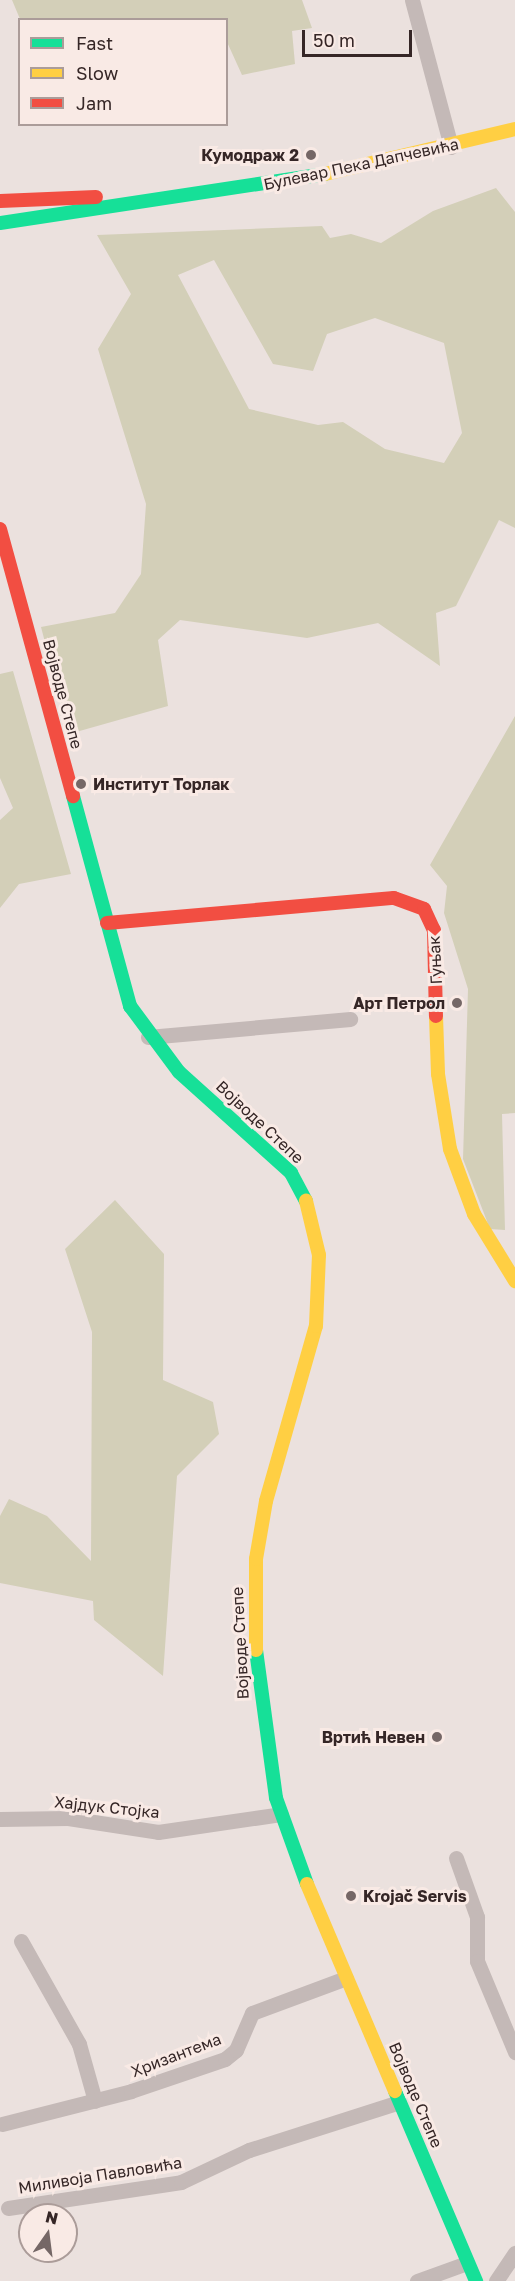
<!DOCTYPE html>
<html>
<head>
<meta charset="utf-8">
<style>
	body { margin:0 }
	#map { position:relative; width:515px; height:2281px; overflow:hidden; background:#ebe1de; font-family:"Golos Text",sans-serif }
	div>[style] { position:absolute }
	.green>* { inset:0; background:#d3cfb8 }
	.street>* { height:15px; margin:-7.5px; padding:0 7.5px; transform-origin:7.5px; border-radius:7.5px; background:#c4b9b7 }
	.fast>* { height:14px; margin:-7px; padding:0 7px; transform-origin:7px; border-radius:7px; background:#16e098 }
	.slow>* { height:14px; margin:-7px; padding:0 7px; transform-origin:7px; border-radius:7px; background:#ffcf43 }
	.jam>* { height:14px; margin:-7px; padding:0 7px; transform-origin:7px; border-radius:7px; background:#f24e42 }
	.dots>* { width:16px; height:16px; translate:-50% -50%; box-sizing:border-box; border:3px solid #f9eae5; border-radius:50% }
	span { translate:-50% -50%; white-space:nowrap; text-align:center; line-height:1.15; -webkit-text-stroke:6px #f9eae5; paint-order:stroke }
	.poi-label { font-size:16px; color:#352626; font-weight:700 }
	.right { translate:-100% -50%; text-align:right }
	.left { translate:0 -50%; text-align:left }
	.street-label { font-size:16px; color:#352626 }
	.legend { position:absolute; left:18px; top:18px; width:210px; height:108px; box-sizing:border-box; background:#f9eae5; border:2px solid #ab9c99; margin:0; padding:8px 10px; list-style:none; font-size:18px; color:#352626 }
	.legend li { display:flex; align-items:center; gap:12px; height:30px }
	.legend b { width:30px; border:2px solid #ab9c99 }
	.north { position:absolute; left:18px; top:2203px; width:60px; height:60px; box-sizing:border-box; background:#f9eae5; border:2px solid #ab9c99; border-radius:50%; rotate:14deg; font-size:16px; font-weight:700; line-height:24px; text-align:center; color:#352626 }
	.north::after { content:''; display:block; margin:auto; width:21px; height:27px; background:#756766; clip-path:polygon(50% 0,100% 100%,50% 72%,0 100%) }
	.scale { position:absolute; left:302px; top:30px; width:110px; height:27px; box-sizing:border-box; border:3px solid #352626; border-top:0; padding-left:8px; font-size:18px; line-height:21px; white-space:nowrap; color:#352626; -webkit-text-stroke:4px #f9eae5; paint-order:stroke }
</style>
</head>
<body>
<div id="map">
	<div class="green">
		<i style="clip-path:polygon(12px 0,302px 0,312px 28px,292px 31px,295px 64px,242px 75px,227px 42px,226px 20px,20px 19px)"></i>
		<i style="clip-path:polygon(evenodd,496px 188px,515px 212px,515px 528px,499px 520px,456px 606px,436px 613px,440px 666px,378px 623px,307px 638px,180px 620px,158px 640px,168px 706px,69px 734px,41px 627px,115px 613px,141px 574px,146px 504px,98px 349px,131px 294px,97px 235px,322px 226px,330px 238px,351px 234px,381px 243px,433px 211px,496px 188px,214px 260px,273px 364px,313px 371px,327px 334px,375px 318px,444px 343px,462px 433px,444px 463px,385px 449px,343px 422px,318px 425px,249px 409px,178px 275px,214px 260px)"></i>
		<i style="clip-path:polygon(13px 671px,71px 874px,19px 884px,0 908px,0 820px,13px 808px,0 778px,0 674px)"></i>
		<i style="clip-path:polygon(515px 716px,515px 1113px,502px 1114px,505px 1230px,490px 1229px,463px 1159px,468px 989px,444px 913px,447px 886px,430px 865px)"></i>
		<i style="clip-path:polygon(115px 1200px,164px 1254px,163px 1380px,213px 1402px,219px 1434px,177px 1476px,163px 1676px,94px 1620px,93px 1601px,0 1583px,0 1516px,9px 1499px,47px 1516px,91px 1561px,92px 1332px,65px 1249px)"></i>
	</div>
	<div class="street">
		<i style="left:412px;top:0;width:152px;rotate:75.1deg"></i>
		<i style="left:148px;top:1037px;width:203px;rotate:-5.1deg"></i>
		<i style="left:0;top:1819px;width:68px;rotate:-0.8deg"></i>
		<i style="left:68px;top:1818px;width:91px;rotate:8.8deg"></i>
		<i style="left:158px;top:1832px;width:124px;rotate:-8.3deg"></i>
		<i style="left:456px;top:1858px;width:63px;rotate:70.4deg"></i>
		<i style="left:477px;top:1917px;width:44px;rotate:90deg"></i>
		<i style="left:477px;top:1961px;width:99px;rotate:67.3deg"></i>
		<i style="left:21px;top:1941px;width:118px;rotate:60.6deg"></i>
		<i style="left:79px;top:2044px;width:59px;rotate:74.3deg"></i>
		<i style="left:2px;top:2124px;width:133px;rotate:-14.3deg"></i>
		<i style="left:131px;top:2091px;width:99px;rotate:-18.8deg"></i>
		<i style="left:225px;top:2059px;width:14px;rotate:-39deg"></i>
		<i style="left:236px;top:2050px;width:40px;rotate:-66.6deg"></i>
		<i style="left:252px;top:2013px;width:100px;rotate:-20.4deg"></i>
		<i style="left:8px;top:2208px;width:175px;rotate:-8.5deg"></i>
		<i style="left:181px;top:2182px;width:75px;rotate:-25.2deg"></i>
		<i style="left:249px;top:2150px;width:157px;rotate:-17.7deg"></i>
		<i style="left:417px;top:2281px;width:53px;rotate:-19.8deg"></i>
		<i style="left:496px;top:2281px;width:34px;rotate:-56deg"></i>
	</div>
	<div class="fast">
		<i style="left:0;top:223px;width:329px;rotate:-8.6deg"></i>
		<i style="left:73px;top:796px;width:218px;rotate:74.8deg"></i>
		<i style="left:130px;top:1006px;width:82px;rotate:53.4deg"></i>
		<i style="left:179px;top:1072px;width:151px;rotate:42deg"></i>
		<i style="left:291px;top:1173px;width:32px;rotate:62deg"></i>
		<i style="left:256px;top:1650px;width:149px;rotate:82.3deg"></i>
		<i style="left:276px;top:1798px;width:91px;rotate:70.2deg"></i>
		<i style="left:395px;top:2091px;width:207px;rotate:66.9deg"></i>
	</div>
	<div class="slow">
		<i style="left:325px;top:174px;width:195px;rotate:-13.3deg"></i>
		<i style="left:436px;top:1016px;width:58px;rotate:88deg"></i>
		<i style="left:438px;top:1074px;width:76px;rotate:80.9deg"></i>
		<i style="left:450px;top:1149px;width:69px;rotate:69.7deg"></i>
		<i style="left:474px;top:1214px;width:79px;rotate:58.5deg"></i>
		<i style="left:256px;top:1650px;width:91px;rotate:-90deg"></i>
		<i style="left:256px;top:1559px;width:59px;rotate:-80.2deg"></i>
		<i style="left:266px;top:1501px;width:182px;rotate:-74.1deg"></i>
		<i style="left:316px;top:1326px;width:71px;rotate:-87.6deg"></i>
		<i style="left:319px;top:1255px;width:56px;rotate:-103.5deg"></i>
		<i style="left:307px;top:1884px;width:225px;rotate:67deg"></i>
	</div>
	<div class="jam">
		<i style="left:0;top:201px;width:96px;rotate:-2.4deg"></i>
		<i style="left:0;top:529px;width:277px;rotate:74.7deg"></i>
		<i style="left:107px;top:923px;width:288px;rotate:-5deg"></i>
		<i style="left:394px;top:898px;width:32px;rotate:20deg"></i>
		<i style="left:424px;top:909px;width:23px;rotate:65deg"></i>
		<i style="left:434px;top:930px;width:86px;rotate:88.7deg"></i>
	</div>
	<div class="dots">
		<i style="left:311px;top:155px;background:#756766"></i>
		<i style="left:81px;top:784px;background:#756766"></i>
		<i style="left:457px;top:1003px;background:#756766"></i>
		<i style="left:437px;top:1737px;background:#756766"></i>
		<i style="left:351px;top:1896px;background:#756766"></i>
	</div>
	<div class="poi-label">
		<span class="right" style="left:299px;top:155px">Кумодраж 2</span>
		<span class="left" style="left:93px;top:784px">Институт Торлак</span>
		<span class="right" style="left:445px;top:1003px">Арт Петрол</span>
		<span class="right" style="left:425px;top:1737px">Вртић Невен</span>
		<span class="left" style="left:363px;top:1896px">Krojač Servis</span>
	</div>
	<div class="street-label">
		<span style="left:361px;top:164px;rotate:-12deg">Булевар Пека Дапчевића</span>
		<span style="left:63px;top:694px;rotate:75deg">Војводе Степе</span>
		<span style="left:435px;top:960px;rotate:-93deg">Гуњак</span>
		<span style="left:260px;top:1122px;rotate:43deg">Војводе Степе</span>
		<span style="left:240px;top:1643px;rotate:-93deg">Војводе Степе</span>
		<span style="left:107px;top:1807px;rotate:6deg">Хајдук Стојка</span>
		<span style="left:176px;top:2055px;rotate:-21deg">Хризантема</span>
		<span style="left:416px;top:2095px;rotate:67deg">Војводе Степе</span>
		<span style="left:100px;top:2175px;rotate:-9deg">Миливоја Павловића</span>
	</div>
	<ul class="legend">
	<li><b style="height:8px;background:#16e098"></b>Fast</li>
	<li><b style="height:8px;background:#ffcf43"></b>Slow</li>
	<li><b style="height:8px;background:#f24e42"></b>Jam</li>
	</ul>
	<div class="north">N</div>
	<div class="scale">50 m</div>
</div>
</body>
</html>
